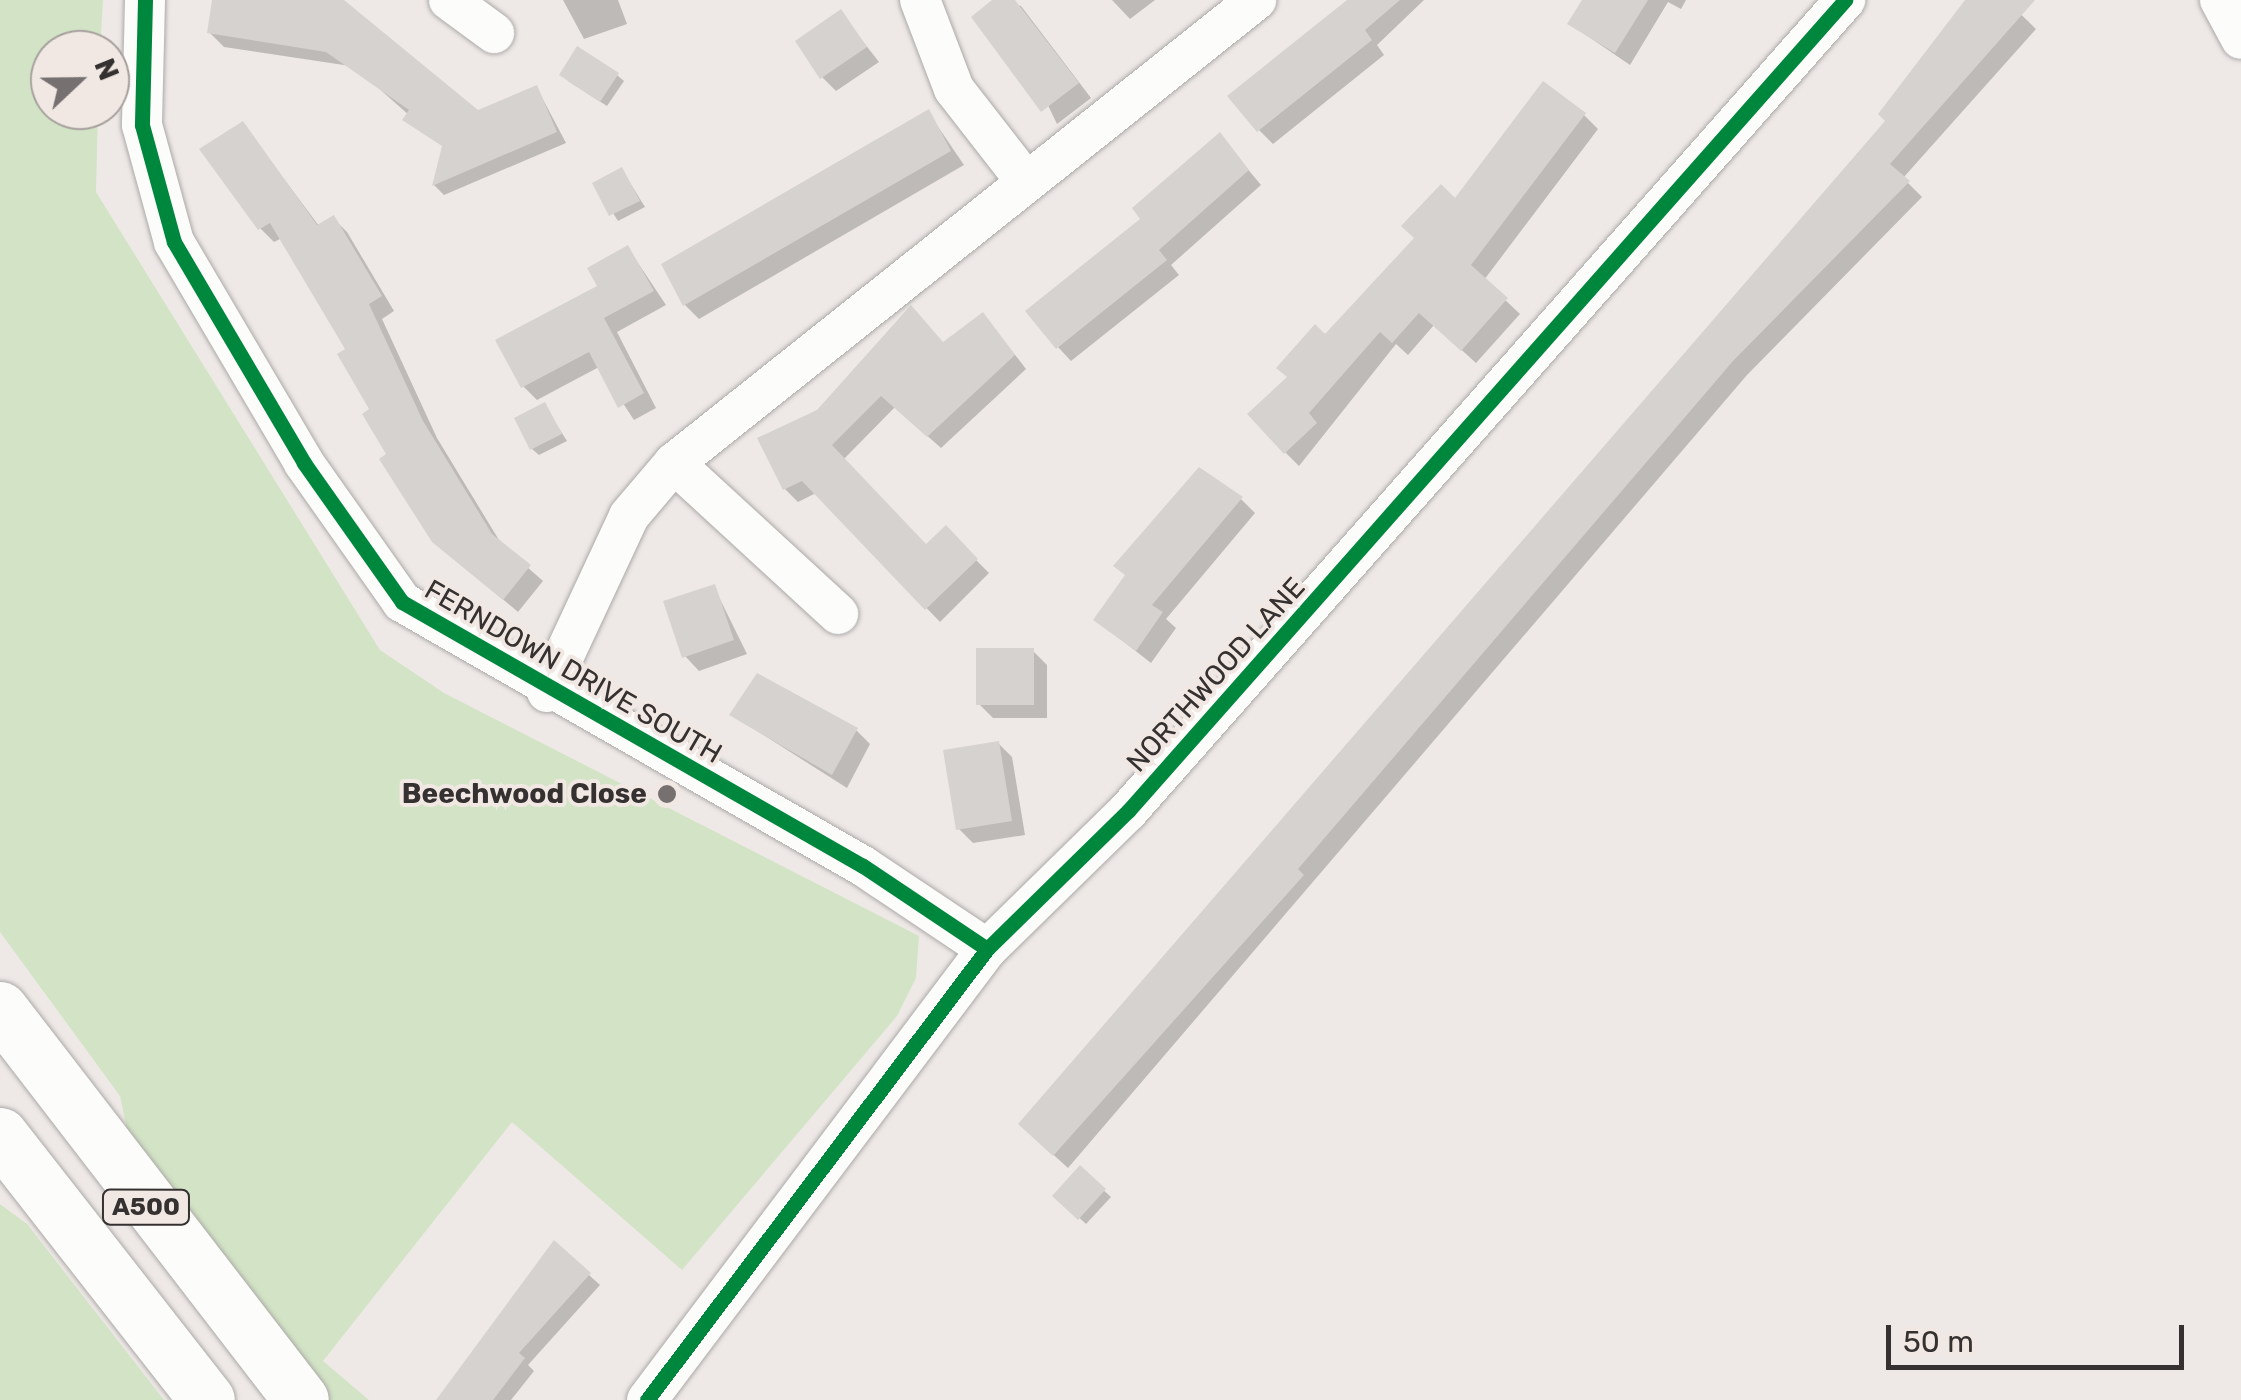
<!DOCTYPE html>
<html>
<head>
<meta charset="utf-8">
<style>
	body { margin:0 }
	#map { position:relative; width:2241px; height:1400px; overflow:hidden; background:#eee9e7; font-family:Rubik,sans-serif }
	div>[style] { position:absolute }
	.green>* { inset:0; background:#d2e4c5 }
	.shadow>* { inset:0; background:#0003 }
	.building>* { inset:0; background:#d5d2d0 }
	.roads { filter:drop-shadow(0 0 2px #aca9a7) drop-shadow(0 0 2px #aca9a7) }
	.minor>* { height:40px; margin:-20px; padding:0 20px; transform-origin:20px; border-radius:20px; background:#fcfcfb }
	.highway>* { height:55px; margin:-27.5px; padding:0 27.5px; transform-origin:27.5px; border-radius:27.5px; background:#fcfcfb }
	.cycleway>* { height:15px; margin:-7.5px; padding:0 7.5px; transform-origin:7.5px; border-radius:7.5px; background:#00873e }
	.dots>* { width:28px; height:28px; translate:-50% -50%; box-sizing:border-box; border:5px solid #f1e8e4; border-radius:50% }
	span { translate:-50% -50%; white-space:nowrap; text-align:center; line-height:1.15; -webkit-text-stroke:8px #f1e8e4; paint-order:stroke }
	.shield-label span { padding:2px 8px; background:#f1e8e4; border:2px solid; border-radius:8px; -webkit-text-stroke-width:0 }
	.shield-label { font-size:25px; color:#353130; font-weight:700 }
	.street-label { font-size:28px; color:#353130 }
	.poi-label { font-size:28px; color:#353130; font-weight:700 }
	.right { translate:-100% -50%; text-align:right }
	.north { position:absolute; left:30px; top:30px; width:100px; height:100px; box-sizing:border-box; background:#f1e8e4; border:2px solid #a69f9c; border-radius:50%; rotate:68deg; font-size:28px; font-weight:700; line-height:40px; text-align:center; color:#353130 }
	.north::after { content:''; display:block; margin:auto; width:35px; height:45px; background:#767170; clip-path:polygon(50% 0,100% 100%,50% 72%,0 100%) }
	.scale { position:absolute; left:1886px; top:1325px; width:298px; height:45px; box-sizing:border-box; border:5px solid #353130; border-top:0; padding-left:12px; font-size:30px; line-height:35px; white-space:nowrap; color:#353130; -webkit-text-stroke:8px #f1e8e4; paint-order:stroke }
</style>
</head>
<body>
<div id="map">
	<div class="green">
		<i style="clip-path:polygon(0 0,103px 0,100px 50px,50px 50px,50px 110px,98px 110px,96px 192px,380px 650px,444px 693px,919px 936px,916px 978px,897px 1016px,682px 1270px,512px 1122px,323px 1361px,369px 1400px,329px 1400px,316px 1385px,131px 1148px,120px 1096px,0 932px)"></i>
		<i style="clip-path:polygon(0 1204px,27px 1224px,164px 1400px,0 1400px)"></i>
	</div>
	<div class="shadow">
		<i style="clip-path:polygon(215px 0,340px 0,357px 67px,224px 47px,210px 33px)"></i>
		<i style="clip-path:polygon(563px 0,618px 0,627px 24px,584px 39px)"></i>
		<i style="clip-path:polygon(997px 0,1021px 6px,1091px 98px,1057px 124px)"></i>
		<i style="clip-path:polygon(1112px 0,1155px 0,1130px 19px)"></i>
		<i style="clip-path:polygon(1351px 0,1424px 0,1377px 45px,1384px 55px,1273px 144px,1259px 130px)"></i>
		<i style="clip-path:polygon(1585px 0,1686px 0,1681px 9px,1668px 2px,1630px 65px,1570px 24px)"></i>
		<i style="clip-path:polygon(1971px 0,2006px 0,2036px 29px,1903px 178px,1922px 197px,1747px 375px,1068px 1168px,1035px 1138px,1888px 121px)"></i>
		<i style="clip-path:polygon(840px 12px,879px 62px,836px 91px,822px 77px)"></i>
		<i style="clip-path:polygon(617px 75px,624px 81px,607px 106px,568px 81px)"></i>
		<i style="clip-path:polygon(366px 77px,477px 113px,537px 88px,566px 143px,444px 195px,434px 185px,445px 147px)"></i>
		<i style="clip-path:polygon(928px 112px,964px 165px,699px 319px,685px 305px,665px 265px)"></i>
		<i style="clip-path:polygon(1584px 115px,1598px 129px,1484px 280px,1520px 314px,1476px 363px,1434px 325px,1408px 355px,1396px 344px,1299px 466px,1285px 452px,1290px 377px,1456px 202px)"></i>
		<i style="clip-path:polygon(243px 124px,319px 226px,333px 218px,347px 232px,394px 311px,382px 319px,437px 438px,502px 545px,543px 581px,518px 612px,434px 541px,349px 350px,282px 238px,274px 242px,260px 228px)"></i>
		<i style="clip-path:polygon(1220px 136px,1261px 185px,1171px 265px,1179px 275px,1071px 361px,1058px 347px,1144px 220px)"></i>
		<i style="clip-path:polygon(622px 170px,645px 207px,618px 221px,595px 184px)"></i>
		<i style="clip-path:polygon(628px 248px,666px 305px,617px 332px,656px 408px,634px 420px,599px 367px,537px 400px,523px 386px)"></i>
		<i style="clip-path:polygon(995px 329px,1026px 369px,941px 448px,895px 407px,843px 460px,926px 548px,945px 529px,989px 573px,940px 622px,816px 493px,798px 502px,785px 489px,761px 439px,944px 345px)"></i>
		<i style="clip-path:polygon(544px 405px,567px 441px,539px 455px,532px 449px)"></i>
		<i style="clip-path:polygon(1241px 499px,1255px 513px,1166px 619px,1176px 628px,1151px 663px,1096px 620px)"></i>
		<i style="clip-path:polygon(714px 587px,747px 654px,699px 671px,685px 656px)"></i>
		<i style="clip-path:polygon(1033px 651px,1047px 665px,1047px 718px,993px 718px,979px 704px)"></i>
		<i style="clip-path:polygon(732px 715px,856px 730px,870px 744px,847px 788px)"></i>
		<i style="clip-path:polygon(998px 743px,1012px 757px,1025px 835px,973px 843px,959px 829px)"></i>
		<i style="clip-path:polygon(1080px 1169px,1111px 1197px,1086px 1224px,1056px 1196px)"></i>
		<i style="clip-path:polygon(555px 1244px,600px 1285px,528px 1365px,534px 1371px,511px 1400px,444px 1400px)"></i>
	</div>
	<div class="building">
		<i style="clip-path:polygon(212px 0,344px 0,478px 110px,537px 85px,557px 132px,432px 186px,442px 146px,402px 120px,409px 110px,326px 52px,207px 33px)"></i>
		<i style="clip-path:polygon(992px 0,1015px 0,1079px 83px,1041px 112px,971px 17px)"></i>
		<i style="clip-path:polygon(1347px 0,1400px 0,1365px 30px,1372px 40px,1257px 132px,1227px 96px)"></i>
		<i style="clip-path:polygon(1582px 0,1648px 0,1615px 53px,1567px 24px)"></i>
		<i style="clip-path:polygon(1965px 0,2035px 0,1890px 164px,1910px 181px,1733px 361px,1298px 869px,1304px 875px,1053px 1156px,1018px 1124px,1885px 121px,1878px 114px)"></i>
		<i style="clip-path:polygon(841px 9px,867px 47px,820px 79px,795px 41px)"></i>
		<i style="clip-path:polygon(577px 46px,619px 73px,600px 102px,559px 75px)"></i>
		<i style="clip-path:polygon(1543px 81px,1586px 113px,1471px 265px,1508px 298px,1461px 351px,1419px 313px,1392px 343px,1380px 332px,1309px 413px,1317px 423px,1284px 454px,1247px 414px,1287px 377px,1276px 368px,1315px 324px,1325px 334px,1414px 238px,1401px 226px,1441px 184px,1455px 198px)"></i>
		<i style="clip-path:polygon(929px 109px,951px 151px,683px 306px,661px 264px)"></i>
		<i style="clip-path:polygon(243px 121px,317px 225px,334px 215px,382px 296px,369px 304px,423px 421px,492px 534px,531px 565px,503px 600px,432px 542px,379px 459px,386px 454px,362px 414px,369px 409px,337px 354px,345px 349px,270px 223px,258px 230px,199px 149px)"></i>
		<i style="clip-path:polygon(1220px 132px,1249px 170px,1159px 250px,1167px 260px,1056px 349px,1025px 311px,1140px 219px,1132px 208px)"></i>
		<i style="clip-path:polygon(622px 167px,640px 201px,609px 216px,592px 183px)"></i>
		<i style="clip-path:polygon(628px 245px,654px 291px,604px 318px,644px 393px,618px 408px,589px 352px,521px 388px,495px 340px,597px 286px,587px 268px)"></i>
		<i style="clip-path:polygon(911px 305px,943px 342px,983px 312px,1015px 355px,927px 437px,881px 396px,832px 445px,926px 544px,946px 525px,978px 559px,925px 610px,802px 481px,783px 490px,757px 438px,817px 410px)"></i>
		<i style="clip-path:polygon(545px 402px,562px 434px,530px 450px,514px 418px)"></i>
		<i style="clip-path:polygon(1199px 467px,1243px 497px,1152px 605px,1163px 612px,1136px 651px,1093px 620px,1125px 575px,1113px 566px)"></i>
		<i style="clip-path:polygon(715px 584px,734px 640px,682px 658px,663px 601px)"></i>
		<i style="clip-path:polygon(976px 648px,1034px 648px,1034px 705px,976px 705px)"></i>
		<i style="clip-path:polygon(757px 673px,858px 728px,832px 775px,729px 715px)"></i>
		<i style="clip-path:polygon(999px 741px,1012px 821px,956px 830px,943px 750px)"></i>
		<i style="clip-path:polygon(1080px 1165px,1106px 1189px,1078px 1220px,1052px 1196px)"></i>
		<i style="clip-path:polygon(554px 1240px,591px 1273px,519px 1353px,525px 1358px,493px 1400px,436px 1400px)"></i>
	</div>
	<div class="roads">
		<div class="minor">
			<i style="left:145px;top:0;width:125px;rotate:91.4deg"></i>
			<i style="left:142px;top:125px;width:121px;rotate:74.7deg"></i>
			<i style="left:174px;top:242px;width:256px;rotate:59.5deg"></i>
			<i style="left:304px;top:463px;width:170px;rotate:54.8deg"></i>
			<i style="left:402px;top:602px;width:531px;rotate:29.8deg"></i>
			<i style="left:863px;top:866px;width:149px;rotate:33.8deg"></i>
			<i style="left:449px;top:0;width:56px;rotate:36.3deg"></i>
			<i style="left:920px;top:0;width:95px;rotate:69.1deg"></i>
			<i style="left:954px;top:89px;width:114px;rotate:52.1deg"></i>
			<i style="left:2220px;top:0;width:44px;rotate:61.7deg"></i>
			<i style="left:674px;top:463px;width:223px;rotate:42.6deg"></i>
			<i style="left:547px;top:692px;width:194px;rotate:-65deg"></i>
			<i style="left:629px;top:516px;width:70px;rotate:-49.7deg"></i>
			<i style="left:674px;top:463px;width:744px;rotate:-38.5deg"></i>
			<i style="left:647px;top:1400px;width:565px;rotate:-52.99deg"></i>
			<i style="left:987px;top:949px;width:197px;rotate:-44.4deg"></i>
			<i style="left:1128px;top:811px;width:1083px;rotate:-48.52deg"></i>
		</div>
		<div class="highway">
			<i style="left:0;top:1009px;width:493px;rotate:52.4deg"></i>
			<i style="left:0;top:1135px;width:336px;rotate:52deg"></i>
		</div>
	</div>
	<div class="cycleway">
		<i style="left:145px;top:0;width:125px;rotate:91.4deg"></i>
		<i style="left:142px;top:125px;width:121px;rotate:74.7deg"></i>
		<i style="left:174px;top:242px;width:256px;rotate:59.5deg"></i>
		<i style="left:304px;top:463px;width:170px;rotate:54.8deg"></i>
		<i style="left:402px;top:602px;width:531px;rotate:29.8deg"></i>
		<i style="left:863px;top:866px;width:149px;rotate:33.8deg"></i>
		<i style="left:647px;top:1400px;width:565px;rotate:-52.99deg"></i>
		<i style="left:987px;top:949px;width:197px;rotate:-44.4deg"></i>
		<i style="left:1128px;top:811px;width:1083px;rotate:-48.52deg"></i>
	</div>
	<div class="dots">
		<i style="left:667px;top:794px;background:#767170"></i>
	</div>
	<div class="shield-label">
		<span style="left:146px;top:1207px">A500</span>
	</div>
	<div class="street-label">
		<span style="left:573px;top:672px;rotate:30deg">FERNDOWN DRIVE SOUTH</span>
		<span style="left:1216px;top:675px;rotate:-48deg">NORTHWOOD LANE</span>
	</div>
	<div class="poi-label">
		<span class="right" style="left:647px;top:794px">Beechwood Close</span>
	</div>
	<div class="north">N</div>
	<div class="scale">50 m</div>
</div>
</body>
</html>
